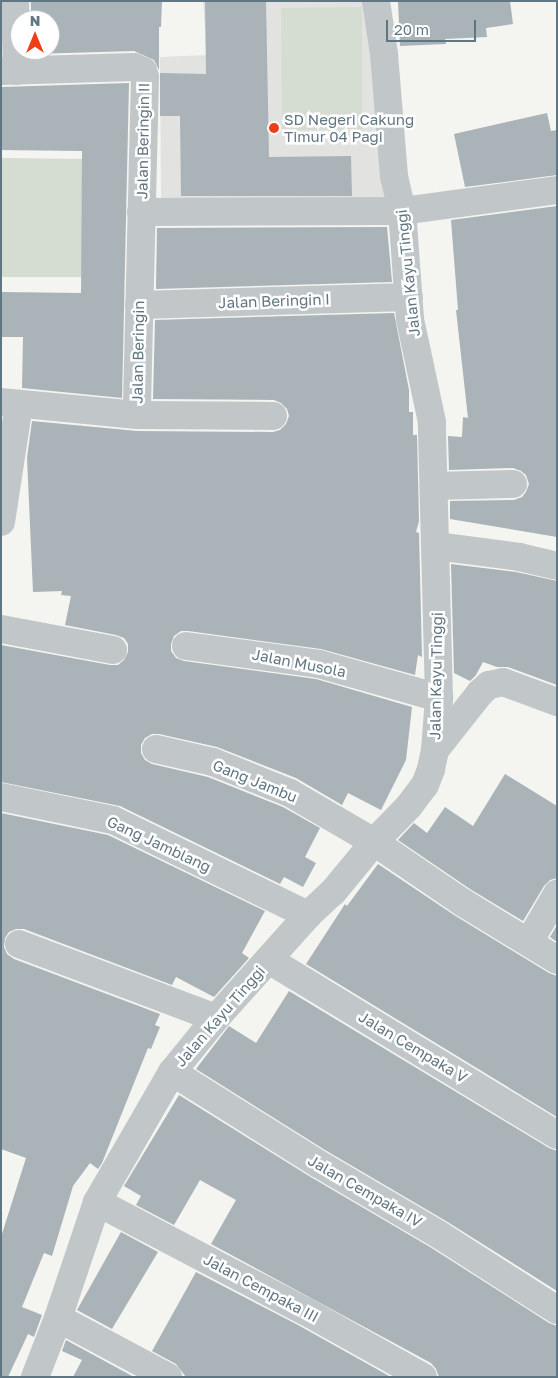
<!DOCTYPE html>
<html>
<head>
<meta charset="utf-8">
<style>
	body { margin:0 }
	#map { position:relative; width:558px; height:1378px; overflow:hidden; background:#f4f4f0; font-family:"Golos Text",sans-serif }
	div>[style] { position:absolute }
	.built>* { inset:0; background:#e2e3e1 }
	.green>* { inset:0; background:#d5dcd1 }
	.building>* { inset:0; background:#aab3b7 }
	.minor>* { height:28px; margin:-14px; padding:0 14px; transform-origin:14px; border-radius:14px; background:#c1c6c8 }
	.dots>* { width:14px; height:14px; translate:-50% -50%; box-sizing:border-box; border:2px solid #fff; border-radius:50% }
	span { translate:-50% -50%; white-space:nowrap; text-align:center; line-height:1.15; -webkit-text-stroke:5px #fff; paint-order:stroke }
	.poi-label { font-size:15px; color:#617683 }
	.left { translate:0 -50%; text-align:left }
	.street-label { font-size:15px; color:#617683 }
	.frame { position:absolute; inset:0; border:2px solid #617683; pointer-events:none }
	.north { position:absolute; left:10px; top:10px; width:50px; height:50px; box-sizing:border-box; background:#fff; border:1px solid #c0c8cd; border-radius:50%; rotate:0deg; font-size:14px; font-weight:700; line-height:20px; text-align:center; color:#617683 }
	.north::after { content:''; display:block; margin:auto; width:18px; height:22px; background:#ed3e17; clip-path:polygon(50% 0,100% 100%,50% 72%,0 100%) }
	.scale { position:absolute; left:386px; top:20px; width:90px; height:22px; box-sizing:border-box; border:2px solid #617683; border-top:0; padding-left:6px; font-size:15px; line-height:18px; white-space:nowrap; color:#617683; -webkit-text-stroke:4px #fff; paint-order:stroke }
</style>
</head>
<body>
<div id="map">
	<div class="built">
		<i style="clip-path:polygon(203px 1px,372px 1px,398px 201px,161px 199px,160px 57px,207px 55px)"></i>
	</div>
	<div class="green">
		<i style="clip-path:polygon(362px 7px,362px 130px,282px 130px,281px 8px)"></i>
		<i style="clip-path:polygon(1px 158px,89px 159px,88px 277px,1px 277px)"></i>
	</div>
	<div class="building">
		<i style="clip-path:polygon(31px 1px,162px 2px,161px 27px,159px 27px,159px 70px,154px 60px,134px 51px,32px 54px,32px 50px,50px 50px,50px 20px,31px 20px)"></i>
		<i style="clip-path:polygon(205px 1px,266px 1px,269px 157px,351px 156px,352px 196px,181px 196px,180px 116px,160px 116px,160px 73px,206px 74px)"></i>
		<i style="clip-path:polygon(398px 1px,510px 1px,513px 24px,486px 28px,487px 37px,445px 39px,446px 44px,400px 46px)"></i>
		<i style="clip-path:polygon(129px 83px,122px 398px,22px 388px,23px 337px,1px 337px,1px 292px,81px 293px,82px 151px,1px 150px,1px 87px)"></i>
		<i style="clip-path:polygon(547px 113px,551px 131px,557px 130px,557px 175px,465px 187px,454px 134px)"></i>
		<i style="clip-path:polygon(557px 206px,557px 537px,450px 519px,450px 501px,514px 500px,522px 497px,526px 492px,529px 484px,526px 475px,521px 471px,513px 468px,449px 470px,448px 436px,462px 437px,463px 417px,468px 418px,456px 310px,458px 310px,451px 220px)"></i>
		<i style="clip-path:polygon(387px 227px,392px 282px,156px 289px,157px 228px)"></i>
		<i style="clip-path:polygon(394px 313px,409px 390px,409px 412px,413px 412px,413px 435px,417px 435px,419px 521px,416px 532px,419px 533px,422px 657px,418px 655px,415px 675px,321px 649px,188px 631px,181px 631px,174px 636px,171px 644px,171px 651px,176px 658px,184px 661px,316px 679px,412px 707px,406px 760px,381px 810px,348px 793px,342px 805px,296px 778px,217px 747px,159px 734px,152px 734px,145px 738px,141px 745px,141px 753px,145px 760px,152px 764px,208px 777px,283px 807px,320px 828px,305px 857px,316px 863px,303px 887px,284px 877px,280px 884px,120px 806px,1px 782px,1px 645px,110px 665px,118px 665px,124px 660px,128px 652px,128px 644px,124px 638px,116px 635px,65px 625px,71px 596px,61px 595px,62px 591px,33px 592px,27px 458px,32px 421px,137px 431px,273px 432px,280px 430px,286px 424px,289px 416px,287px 409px,281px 403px,274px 400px,153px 399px,155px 320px)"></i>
		<i style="clip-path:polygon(451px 564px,516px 572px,557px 581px,557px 685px,508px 667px,497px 667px,483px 662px,476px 675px,470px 681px,454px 673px)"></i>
		<i style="clip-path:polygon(505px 774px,557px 806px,557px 878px,550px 880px,544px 886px,523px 921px,470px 889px,398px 840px,414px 823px,427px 833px,445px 807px,473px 826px)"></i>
		<i style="clip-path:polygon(1px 813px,108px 835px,265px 911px,242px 953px,249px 958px,214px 997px,176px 977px,172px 985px,24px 929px,16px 929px,9px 932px,5px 938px,4px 947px,7px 954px,14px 959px,160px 1014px,155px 1025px,160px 1027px,151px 1049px,148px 1048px,102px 1163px,98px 1169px,90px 1163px,73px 1186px,52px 1256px,44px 1253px,22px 1307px,42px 1315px,34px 1337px,28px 1334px,8px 1377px,1px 1377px,1px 1237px,26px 1158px,1px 1149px)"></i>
		<i style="clip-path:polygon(378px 864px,454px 915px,549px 973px,557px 976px,557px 1117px,306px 964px,345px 904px,347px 906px)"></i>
		<i style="clip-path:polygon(557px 925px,557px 942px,550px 937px)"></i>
		<i style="clip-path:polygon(289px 991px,549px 1148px,557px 1151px,557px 1291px,446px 1221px,325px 1150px,196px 1069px,229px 1026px,256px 1043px)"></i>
		<i style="clip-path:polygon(179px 1095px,309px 1176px,430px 1247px,549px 1323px,557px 1326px,557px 1377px,439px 1377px,436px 1369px,431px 1363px,211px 1244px,236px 1200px,200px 1180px,174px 1225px,136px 1205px,141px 1196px,124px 1186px)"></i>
		<i style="clip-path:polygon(121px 1232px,158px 1252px,112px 1329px,77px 1310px)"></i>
		<i style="clip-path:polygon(196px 1272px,298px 1325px,391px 1377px,186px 1377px,176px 1364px,152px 1351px)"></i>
		<i style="clip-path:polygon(66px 1340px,134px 1377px,73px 1377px,82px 1360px,62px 1351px)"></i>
	</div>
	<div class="minor">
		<i style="left:15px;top:1px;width:70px;rotate:88.4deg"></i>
		<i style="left:1px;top:71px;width:133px;rotate:-1.7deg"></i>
		<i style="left:134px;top:67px;width:10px;rotate:24deg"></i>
		<i style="left:143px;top:71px;width:6px;rotate:72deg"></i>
		<i style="left:145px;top:77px;width:338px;rotate:91.4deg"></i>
		<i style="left:137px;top:415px;width:137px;rotate:-174.5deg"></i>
		<i style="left:141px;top:212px;width:261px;rotate:-0.2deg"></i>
		<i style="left:402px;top:211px;width:156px;rotate:-7.7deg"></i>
		<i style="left:139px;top:305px;width:270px;rotate:-1.7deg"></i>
		<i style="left:137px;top:415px;width:136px;rotate:0.4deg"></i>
		<i style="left:435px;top:486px;width:78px;rotate:-1.5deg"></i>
		<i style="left:1px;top:522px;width:119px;rotate:-81.3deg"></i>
		<i style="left:436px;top:546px;width:84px;rotate:7.5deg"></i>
		<i style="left:519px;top:557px;width:39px;rotate:13deg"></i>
		<i style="left:1px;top:629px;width:114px;rotate:10.6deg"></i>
		<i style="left:186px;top:646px;width:134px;rotate:7.7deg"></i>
		<i style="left:319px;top:664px;width:125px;rotate:15.8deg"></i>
		<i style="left:156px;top:749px;width:58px;rotate:12.8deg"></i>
		<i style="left:213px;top:762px;width:83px;rotate:21.9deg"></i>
		<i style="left:290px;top:793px;width:97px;rotate:30.3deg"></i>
		<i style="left:374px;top:842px;width:107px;rotate:34.3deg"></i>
		<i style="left:462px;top:902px;width:111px;rotate:31.4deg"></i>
		<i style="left:435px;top:750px;width:73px;rotate:-51.7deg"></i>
		<i style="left:480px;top:693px;width:12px;rotate:-42deg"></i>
		<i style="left:489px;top:685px;width:14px;rotate:-12deg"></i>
		<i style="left:503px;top:682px;width:58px;rotate:20.3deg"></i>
		<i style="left:1px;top:797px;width:114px;rotate:11.6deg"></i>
		<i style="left:113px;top:820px;width:217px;rotate:26deg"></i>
		<i style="left:529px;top:942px;width:56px;rotate:-59.7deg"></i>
		<i style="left:19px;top:944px;width:210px;rotate:20.6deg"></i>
		<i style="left:269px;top:960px;width:337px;rotate:31.3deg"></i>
		<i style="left:172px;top:1072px;width:171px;rotate:32.1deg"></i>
		<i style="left:317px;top:1163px;width:140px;rotate:30.4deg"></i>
		<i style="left:438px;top:1234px;width:141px;rotate:32.6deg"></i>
		<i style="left:97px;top:1202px;width:235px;rotate:27.7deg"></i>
		<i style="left:305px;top:1311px;width:135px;rotate:29.2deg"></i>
		<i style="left:58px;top:1318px;width:125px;rotate:28.2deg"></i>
		<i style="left:35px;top:1377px;width:63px;rotate:-68.7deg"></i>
		<i style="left:58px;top:1318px;width:122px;rotate:-71.4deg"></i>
		<i style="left:97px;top:1202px;width:150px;rotate:-60deg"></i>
		<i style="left:172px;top:1072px;width:70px;rotate:-50.8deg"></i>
		<i style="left:216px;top:1018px;width:138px;rotate:-48.2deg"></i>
		<i style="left:308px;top:915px;width:34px;rotate:-43deg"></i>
		<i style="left:333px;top:892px;width:65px;rotate:-50.6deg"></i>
		<i style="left:374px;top:842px;width:50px;rotate:-45.8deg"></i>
		<i style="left:409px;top:806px;width:26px;rotate:-53deg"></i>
		<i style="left:425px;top:785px;width:17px;rotate:-69deg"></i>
		<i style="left:431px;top:769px;width:19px;rotate:-78deg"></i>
		<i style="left:435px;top:750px;width:52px;rotate:-85.6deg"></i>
		<i style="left:439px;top:698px;width:276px;rotate:-91.5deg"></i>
		<i style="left:432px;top:422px;width:105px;rotate:-102.1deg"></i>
		<i style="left:410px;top:319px;width:108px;rotate:-94.2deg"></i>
		<i style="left:402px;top:211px;width:36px;rotate:-103deg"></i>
		<i style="left:394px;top:176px;width:122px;rotate:-94.7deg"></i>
		<i style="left:384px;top:54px;width:54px;rotate:-98.6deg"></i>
	</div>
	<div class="dots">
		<i style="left:274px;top:128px;background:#ed3e17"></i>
	</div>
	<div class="poi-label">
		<span class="left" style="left:284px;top:128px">SD Negeri Cakung<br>Timur 04 Pagi</span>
	</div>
	<div class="street-label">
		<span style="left:143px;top:141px;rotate:-89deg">Jalan Beringin II</span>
		<span style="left:408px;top:273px;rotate:-96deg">Jalan Kayu Tinggi</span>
		<span style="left:274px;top:301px;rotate:-2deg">Jalan Beringin I</span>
		<span style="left:138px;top:352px;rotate:-89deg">Jalan Beringin</span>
		<span style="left:299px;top:663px;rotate:11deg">Jalan Musola</span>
		<span style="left:436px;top:676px;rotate:-89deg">Jalan Kayu Tinggi</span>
		<span style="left:255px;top:781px;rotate:22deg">Gang Jambu</span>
		<span style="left:159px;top:844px;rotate:25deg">Gang Jamblang</span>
		<span style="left:220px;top:1016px;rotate:-49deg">Jalan Kayu Tinggi</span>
		<span style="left:413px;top:1047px;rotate:31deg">Jalan Cempaka V</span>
		<span style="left:365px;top:1191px;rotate:30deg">Jalan Cempaka IV</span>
		<span style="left:261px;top:1288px;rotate:28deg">Jalan Cempaka III</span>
	</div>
	<div class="frame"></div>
	<div class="north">N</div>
	<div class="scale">20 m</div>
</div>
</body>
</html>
